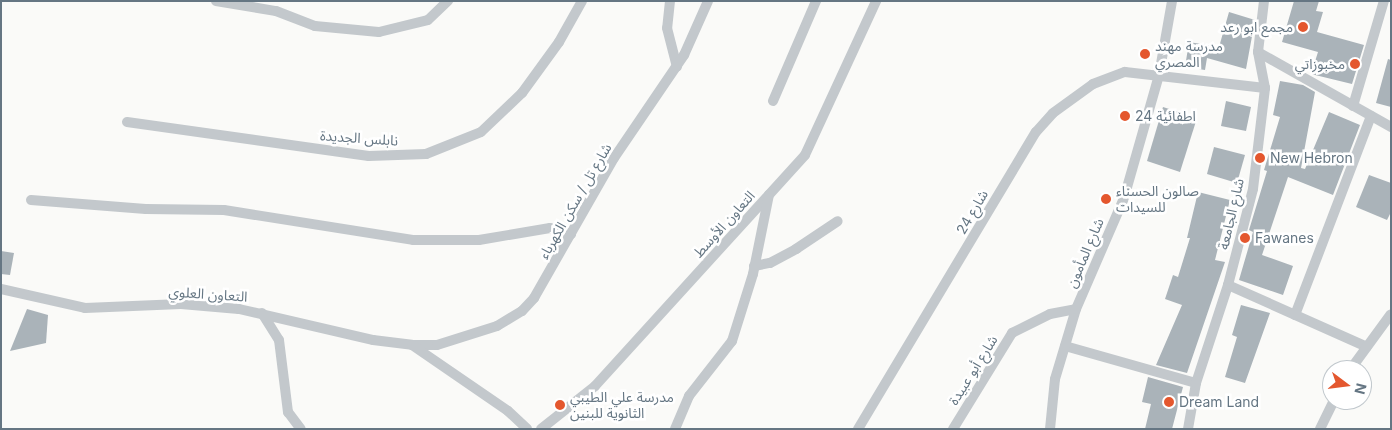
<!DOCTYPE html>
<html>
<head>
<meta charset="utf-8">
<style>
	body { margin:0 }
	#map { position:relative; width:1392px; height:430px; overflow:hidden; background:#fafaf8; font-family:Inter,"Noto Sans Arabic",sans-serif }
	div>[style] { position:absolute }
	.building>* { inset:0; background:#aab3b9 }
	.street>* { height:10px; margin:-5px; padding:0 5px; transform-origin:5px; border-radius:5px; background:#c3c8cc }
	.dots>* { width:14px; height:14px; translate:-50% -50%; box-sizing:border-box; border:2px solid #fff; border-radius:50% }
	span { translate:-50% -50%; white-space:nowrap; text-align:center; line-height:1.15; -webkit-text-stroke:5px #fff; paint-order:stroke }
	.poi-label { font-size:14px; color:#657683 }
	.right { translate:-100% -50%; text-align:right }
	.left { translate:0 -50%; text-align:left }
	.street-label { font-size:14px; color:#657683 }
	.frame { position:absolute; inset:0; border:2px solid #657683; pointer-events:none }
	.north { position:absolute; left:1322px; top:360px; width:50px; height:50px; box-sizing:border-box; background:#fff; border:1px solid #c1c8cd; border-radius:50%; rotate:105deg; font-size:14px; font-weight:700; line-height:20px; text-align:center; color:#657683 }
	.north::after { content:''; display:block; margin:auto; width:18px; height:22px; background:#e4572e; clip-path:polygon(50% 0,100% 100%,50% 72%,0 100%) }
</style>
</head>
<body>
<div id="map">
	<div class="building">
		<i style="clip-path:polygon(1294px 1px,1319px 1px,1316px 11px,1323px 12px,1317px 32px,1364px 45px,1352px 84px,1311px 74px,1318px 52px,1282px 42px)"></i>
		<i style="clip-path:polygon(1229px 12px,1255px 20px,1246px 69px,1207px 58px,1205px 70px,1185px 67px,1189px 42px,1219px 47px)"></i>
		<i style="clip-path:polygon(1388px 59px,1391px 60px,1391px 107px,1376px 103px)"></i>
		<i style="clip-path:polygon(1280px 81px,1303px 85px,1315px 92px,1301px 168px,1305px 169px,1329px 112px,1360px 125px,1333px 195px,1288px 177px,1262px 255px,1293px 266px,1283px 295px,1239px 280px,1253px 232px,1249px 230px,1267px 171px,1264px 170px,1280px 117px,1273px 115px)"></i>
		<i style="clip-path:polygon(1226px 101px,1251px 107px,1246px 131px,1221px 126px)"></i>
		<i style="clip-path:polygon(1163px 107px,1197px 118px,1180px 172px,1147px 161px)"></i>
		<i style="clip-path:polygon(1214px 147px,1245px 155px,1237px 183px,1207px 174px)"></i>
		<i style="clip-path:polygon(1369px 175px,1391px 183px,1391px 212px,1387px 220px,1356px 207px)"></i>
		<i style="clip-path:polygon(1198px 192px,1230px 200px,1215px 260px,1225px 262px,1187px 373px,1156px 365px,1182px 305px,1165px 299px,1173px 275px,1178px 277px,1190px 238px,1187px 238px)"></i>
		<i style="clip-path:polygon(1px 251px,14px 253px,10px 275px,1px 274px)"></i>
		<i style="clip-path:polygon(1241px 305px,1270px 313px,1245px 383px,1225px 377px,1237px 337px,1232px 335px)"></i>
		<i style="clip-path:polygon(27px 309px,48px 315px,46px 343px,10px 351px)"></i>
		<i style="clip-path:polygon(1148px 377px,1183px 387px,1172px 429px,1145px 429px,1151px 404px,1142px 402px)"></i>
	</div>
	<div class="street">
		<i style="left:216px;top:1px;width:61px;rotate:9.5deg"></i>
		<i style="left:276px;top:11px;width:42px;rotate:21deg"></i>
		<i style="left:315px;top:26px;width:64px;rotate:5.4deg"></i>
		<i style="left:379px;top:32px;width:50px;rotate:-13.8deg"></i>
		<i style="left:428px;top:20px;width:28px;rotate:-44deg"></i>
		<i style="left:670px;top:1px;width:27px;rotate:96deg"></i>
		<i style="left:667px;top:28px;width:40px;rotate:75.6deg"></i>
		<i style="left:1258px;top:52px;width:153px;rotate:29.4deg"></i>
		<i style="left:773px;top:101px;width:109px;rotate:-66.7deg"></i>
		<i style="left:1353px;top:106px;width:109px;rotate:-73.6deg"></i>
		<i style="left:127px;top:122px;width:244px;rotate:8deg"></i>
		<i style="left:369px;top:156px;width:57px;rotate:-2deg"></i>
		<i style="left:426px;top:154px;width:59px;rotate:-21.8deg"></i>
		<i style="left:481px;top:132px;width:57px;rotate:-43.6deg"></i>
		<i style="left:522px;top:93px;width:63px;rotate:-54deg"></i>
		<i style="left:559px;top:42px;width:47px;rotate:-60.7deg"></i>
		<i style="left:31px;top:200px;width:115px;rotate:4.5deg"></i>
		<i style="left:146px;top:209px;width:78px;rotate:0.7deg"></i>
		<i style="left:224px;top:210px;width:191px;rotate:9deg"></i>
		<i style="left:413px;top:240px;width:66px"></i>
		<i style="left:479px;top:240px;width:72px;rotate:-9.6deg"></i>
		<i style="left:550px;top:228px;width:22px;rotate:16deg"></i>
		<i style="left:754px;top:266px;width:16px;rotate:-11deg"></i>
		<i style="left:770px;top:263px;width:30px;rotate:-28deg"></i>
		<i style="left:796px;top:249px;width:50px;rotate:-33.7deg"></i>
		<i style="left:1228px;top:285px;width:152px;rotate:24deg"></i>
		<i style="left:1px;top:289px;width:86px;rotate:12.7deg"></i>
		<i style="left:85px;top:308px;width:96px;rotate:-2.4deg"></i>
		<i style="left:181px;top:304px;width:58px;rotate:4.9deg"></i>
		<i style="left:239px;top:309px;width:138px;rotate:13deg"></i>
		<i style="left:373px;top:340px;width:39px;rotate:7deg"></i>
		<i style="left:412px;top:345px;width:25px"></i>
		<i style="left:437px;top:345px;width:63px;rotate:-17.6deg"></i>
		<i style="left:497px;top:326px;width:29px;rotate:-31deg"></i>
		<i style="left:522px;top:311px;width:18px;rotate:-47deg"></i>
		<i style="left:534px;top:298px;width:161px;rotate:-60.3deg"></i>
		<i style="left:614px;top:158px;width:125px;rotate:-55.8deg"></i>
		<i style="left:684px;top:55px;width:59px;rotate:-66deg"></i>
		<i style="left:262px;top:313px;width:32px;rotate:58deg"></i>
		<i style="left:279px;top:340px;width:73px;rotate:82.9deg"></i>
		<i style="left:288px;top:412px;width:21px;rotate:53deg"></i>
		<i style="left:1295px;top:315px;width:213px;rotate:-69.1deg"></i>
		<i style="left:412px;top:345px;width:116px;rotate:34.5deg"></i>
		<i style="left:508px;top:411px;width:26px;rotate:43deg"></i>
		<i style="left:1065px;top:346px;width:136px;rotate:15.8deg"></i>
		<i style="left:1350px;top:370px;width:69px;rotate:-53.8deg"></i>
		<i style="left:541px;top:429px;width:69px;rotate:-38.5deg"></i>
		<i style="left:595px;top:386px;width:312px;rotate:-47.7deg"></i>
		<i style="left:805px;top:155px;width:170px;rotate:-65.2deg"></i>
		<i style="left:675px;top:429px;width:36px;rotate:-67deg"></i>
		<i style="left:689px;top:396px;width:70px;rotate:-52deg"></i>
		<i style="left:732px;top:341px;width:70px;rotate:-72.6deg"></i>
		<i style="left:753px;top:274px;width:81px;rotate:-78.6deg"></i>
		<i style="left:858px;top:429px;width:346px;rotate:-59.1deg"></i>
		<i style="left:1036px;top:132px;width:25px;rotate:-48deg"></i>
		<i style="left:1053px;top:113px;width:49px;rotate:-35.9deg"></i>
		<i style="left:1093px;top:84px;width:34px;rotate:-21deg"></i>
		<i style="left:1125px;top:72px;width:141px;rotate:6.5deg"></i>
		<i style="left:953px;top:429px;width:113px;rotate:-58.4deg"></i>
		<i style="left:1012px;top:333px;width:42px;rotate:-26.6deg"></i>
		<i style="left:1050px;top:314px;width:26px;rotate:-11deg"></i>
		<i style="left:1050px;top:429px;width:50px;rotate:-84.3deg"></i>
		<i style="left:1055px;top:379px;width:73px;rotate:-73.3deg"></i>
		<i style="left:1076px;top:309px;width:121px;rotate:-66.6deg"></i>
		<i style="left:1124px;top:198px;width:128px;rotate:-74.1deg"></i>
		<i style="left:1159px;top:75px;width:75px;rotate:-80deg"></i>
		<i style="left:1188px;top:429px;width:47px;rotate:-80.1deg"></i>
		<i style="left:1196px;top:383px;width:103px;rotate:-71.9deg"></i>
		<i style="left:1228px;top:285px;width:99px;rotate:-75.4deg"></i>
		<i style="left:1253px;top:189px;width:102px;rotate:-83.2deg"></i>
		<i style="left:1265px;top:88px;width:37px;rotate:-101deg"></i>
		<i style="left:1258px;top:52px;width:51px;rotate:-83.3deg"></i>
		<i style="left:1320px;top:429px;width:32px;rotate:-64deg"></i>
	</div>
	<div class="dots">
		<i style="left:1303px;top:27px;background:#e4572e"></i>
		<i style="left:1145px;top:54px;background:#e4572e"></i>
		<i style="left:1355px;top:64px;background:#e4572e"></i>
		<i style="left:1125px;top:116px;background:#e4572e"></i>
		<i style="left:1260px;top:158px;background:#e4572e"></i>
		<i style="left:1106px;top:199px;background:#e4572e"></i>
		<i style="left:1245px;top:238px;background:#e4572e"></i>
		<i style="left:1169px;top:402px;background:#e4572e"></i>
		<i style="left:560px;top:405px;background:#e4572e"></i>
	</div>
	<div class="poi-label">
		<span class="right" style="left:1293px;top:27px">مجمع ابو رعد</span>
		<span class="left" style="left:1155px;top:54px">مدرسة مهند<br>المصري</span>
		<span class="right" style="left:1345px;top:64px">مخبوزاتي</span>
		<span class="left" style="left:1135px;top:116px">اطفائية 24</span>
		<span class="left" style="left:1270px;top:158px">New Hebron</span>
		<span class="left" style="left:1116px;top:199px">صالون الحسناء<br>للسيدات</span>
		<span class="left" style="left:1255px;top:238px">Fawanes</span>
		<span class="left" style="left:570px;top:405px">مدرسة علي الطيبي<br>الثانوية للبنين</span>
		<span class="left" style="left:1179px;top:402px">Dream Land</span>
	</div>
	<div class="street-label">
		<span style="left:359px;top:138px;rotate:4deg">نابلس الجديدة</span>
		<span style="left:575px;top:201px;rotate:-60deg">شارع تل / سكن الكهرباء</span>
		<span style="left:972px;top:212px;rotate:-60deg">شارع 24</span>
		<span style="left:1231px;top:214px;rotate:-77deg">شارع الجامعة</span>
		<span style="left:724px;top:224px;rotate:-48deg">التعاون الأوسط</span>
		<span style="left:1085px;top:253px;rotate:-67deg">شارع المأمون</span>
		<span style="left:208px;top:294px;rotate:4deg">التعاون العلوي</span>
		<span style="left:973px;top:370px;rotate:-58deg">شارع أبو عبيدة</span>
	</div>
	<div class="frame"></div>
	<div class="north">N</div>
</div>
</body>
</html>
